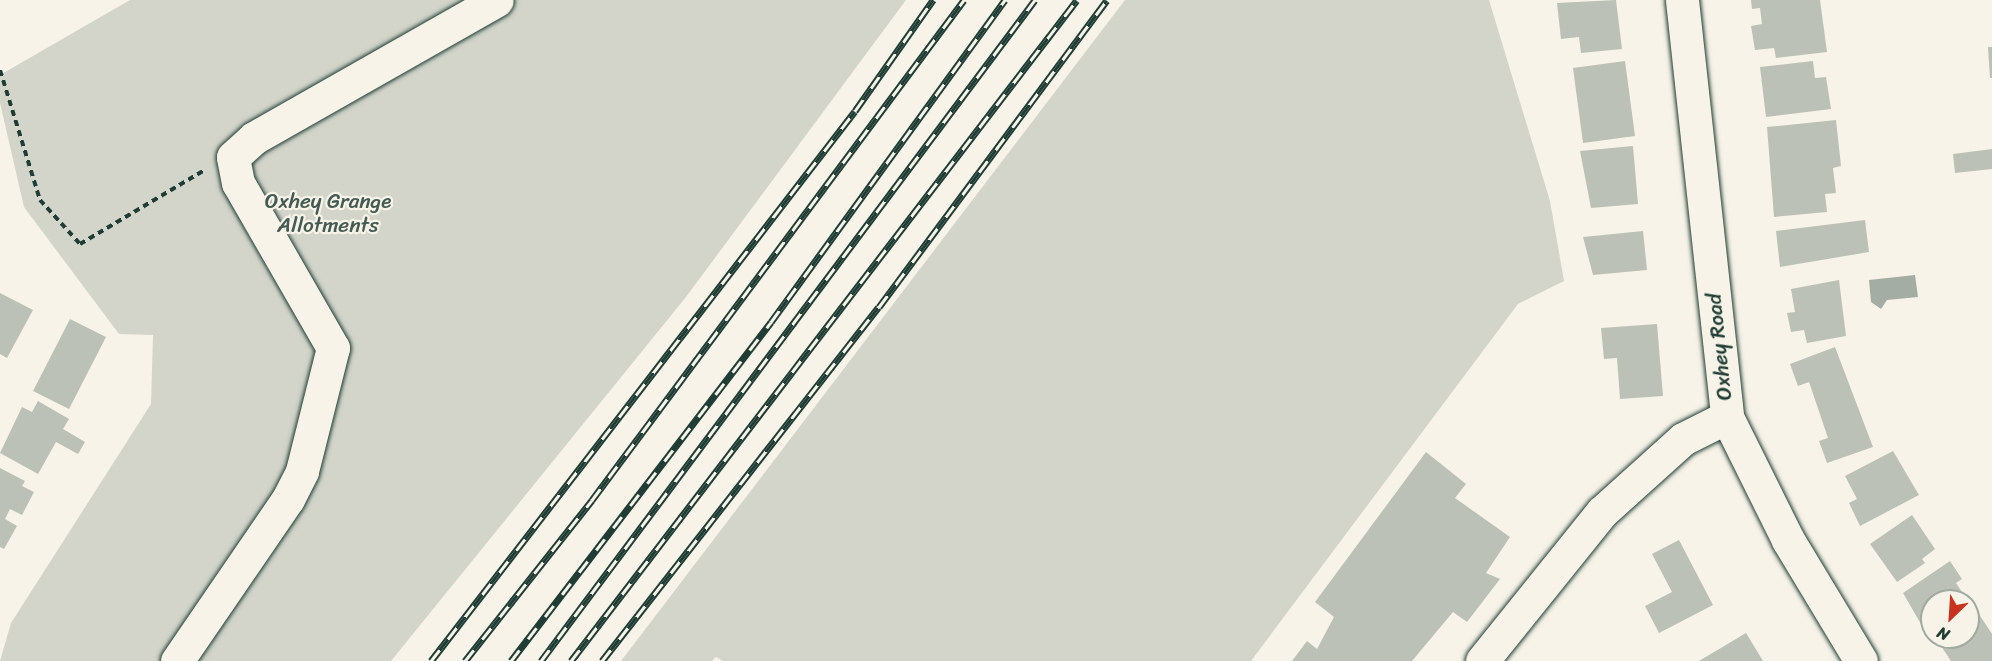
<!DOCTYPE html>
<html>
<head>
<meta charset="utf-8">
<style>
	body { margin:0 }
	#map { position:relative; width:1992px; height:661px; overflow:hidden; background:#f7f3e8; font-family:Sriracha,sans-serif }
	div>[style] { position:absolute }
	.green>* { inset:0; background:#d3d5ca }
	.water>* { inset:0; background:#a4ada3 }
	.building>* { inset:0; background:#bbc1b6 }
	.path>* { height:4px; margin-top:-2px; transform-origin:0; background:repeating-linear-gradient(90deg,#1f3d34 0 6px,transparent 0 10.5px) }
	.roads { filter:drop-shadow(0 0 2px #1f3d34) drop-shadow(0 0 2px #1f3d34) }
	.minor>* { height:33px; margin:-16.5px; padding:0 16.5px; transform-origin:16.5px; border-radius:16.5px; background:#f7f3e8 }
	.rail>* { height:7px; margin-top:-3.5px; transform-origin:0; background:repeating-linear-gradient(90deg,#f7f3e8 0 14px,#1f3d34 0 28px); box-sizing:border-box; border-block:2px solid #1f3d34 }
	span { translate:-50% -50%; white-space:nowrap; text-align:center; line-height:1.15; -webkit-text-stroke:4.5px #f7f3e8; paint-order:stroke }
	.park-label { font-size:21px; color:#435b52 }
	.street-label { font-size:21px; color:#1f3d34 }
	.north { position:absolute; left:1920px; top:589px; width:60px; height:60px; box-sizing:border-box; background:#f7f3e8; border:2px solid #a1aaa0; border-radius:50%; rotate:205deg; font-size:16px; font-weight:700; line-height:24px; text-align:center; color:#1f3d34 }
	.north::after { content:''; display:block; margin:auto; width:21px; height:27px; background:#c8321e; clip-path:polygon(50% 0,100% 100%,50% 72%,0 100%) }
</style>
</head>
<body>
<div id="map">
	<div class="green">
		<i style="clip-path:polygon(130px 0,906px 0,686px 297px,391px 661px,0 661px,11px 623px,151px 404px,153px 335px,119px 334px,24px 207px,0 103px,0 75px)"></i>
		<i style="clip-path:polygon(1125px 0,1489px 0,1550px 201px,1564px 281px,1518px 304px,1251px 661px,723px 661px,716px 657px,712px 661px,621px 661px)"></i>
	</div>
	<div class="water">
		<i style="clip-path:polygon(1915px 275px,1918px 297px,1887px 300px,1881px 309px,1871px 302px,1869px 280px)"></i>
	</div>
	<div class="building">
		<i style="clip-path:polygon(1616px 0,1622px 49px,1581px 53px,1579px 37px,1561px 39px,1557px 3px)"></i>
		<i style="clip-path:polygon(1751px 0,1820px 0,1827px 52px,1776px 58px,1774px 48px,1755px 50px,1751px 26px,1762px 24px,1760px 8px,1752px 9px)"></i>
		<i style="clip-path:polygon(1988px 47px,1992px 47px,1992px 78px,1990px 78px)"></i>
		<i style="clip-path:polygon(1625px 61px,1635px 136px,1583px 143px,1573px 68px)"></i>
		<i style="clip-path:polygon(1813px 61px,1815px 78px,1826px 77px,1831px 109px,1766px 117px,1760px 67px)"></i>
		<i style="clip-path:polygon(1836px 120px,1841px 166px,1833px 168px,1836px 193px,1825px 194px,1827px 212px,1774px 217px,1767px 127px)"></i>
		<i style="clip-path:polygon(1633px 146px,1638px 204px,1591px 208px,1580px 151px)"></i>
		<i style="clip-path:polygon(1992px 149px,1992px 169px,1955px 173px,1953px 154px)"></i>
		<i style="clip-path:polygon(1865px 220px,1869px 252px,1780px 267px,1776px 231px)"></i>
		<i style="clip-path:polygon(1643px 231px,1647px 270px,1593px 275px,1583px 237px)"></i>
		<i style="clip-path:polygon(1839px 280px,1846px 336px,1807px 343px,1804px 330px,1791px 332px,1787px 313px,1795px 312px,1791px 289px)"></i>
		<i style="clip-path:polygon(0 293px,33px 310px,7px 358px,0 354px)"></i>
		<i style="clip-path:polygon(70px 319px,106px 337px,69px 409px,33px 391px)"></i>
		<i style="clip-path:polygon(1657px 324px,1663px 396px,1620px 399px,1617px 358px,1604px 359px,1601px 328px)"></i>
		<i style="clip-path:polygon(1835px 347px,1873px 447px,1827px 463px,1819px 441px,1828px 438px,1809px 382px,1798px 386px,1790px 364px)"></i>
		<i style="clip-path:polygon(38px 401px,69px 419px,63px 429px,85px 442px,78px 454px,56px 442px,38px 474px,0 453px,22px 407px,32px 412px)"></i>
		<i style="clip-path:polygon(1893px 451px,1919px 495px,1860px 526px,1849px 503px,1857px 499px,1845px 476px)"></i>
		<i style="clip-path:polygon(1426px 452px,1466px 484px,1455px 498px,1510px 537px,1486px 573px,1500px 579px,1467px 622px,1453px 612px,1412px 661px,1292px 661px,1307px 641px,1317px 649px,1334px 617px,1315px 602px)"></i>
		<i style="clip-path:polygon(0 468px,25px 481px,22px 486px,34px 492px,22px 515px,10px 509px,5px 519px,17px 526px,4px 549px,0 547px)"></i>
		<i style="clip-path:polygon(1912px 515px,1935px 549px,1922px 559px,1925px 563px,1897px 582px,1870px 544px)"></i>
		<i style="clip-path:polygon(1679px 540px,1713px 605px,1659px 633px,1645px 606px,1672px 592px,1652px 554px)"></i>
		<i style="clip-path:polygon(1950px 561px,1962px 579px,1956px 583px,1968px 601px,1932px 601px,1932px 627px,1925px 631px,1903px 593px)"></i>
		<i style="clip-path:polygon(1973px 605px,1992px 634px,1992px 661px,1951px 661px,1935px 637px,1968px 637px,1968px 608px)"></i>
		<i style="clip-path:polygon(1746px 633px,1763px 661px,1699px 661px)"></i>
	</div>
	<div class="path">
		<i style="left:0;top:70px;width:136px;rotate:72.9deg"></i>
		<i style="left:40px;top:200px;width:59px;rotate:47.7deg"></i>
		<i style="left:80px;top:244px;width:143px;rotate:-30.7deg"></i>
	</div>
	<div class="roads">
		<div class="minor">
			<i style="left:1682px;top:0;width:419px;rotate:83.8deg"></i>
			<i style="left:1727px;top:417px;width:137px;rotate:63.6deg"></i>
			<i style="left:1788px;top:540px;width:141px;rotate:58.9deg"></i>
			<i style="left:177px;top:661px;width:196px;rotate:-55.6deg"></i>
			<i style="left:288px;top:499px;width:31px;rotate:-63deg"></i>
			<i style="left:302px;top:471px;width:127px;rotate:-75.9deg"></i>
			<i style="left:333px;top:348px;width:190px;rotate:-119.9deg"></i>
			<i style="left:238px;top:183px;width:26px;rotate:-101deg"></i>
			<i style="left:233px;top:157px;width:28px;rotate:-42deg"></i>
			<i style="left:254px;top:138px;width:279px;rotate:-29.6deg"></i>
			<i style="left:1482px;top:661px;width:191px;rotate:-51.2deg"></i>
			<i style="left:1602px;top:512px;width:109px;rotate:-42deg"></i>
			<i style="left:1683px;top:439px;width:49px;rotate:-26.6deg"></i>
		</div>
	</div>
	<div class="rail">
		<i style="left:431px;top:661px;width:694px;rotate:-52.37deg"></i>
		<i style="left:855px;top:111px;width:136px;rotate:-54.9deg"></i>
		<i style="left:465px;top:661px;width:205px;rotate:-51.7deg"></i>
		<i style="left:592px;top:500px;width:623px;rotate:-53.35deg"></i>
		<i style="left:511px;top:661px;width:427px;rotate:-52.5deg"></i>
		<i style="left:771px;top:322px;width:398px;rotate:-54deg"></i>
		<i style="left:541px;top:661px;width:825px;rotate:-53.23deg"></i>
		<i style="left:571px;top:661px;width:832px;rotate:-52.57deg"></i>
		<i style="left:602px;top:661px;width:449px;rotate:-52deg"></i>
		<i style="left:879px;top:307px;width:382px;rotate:-53.4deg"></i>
	</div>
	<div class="park-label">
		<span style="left:328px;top:213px">Oxhey Grange<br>Allotments</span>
	</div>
	<div class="street-label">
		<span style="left:1719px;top:347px;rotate:-96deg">Oxhey Road</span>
	</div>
	<div class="north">N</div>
</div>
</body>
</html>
